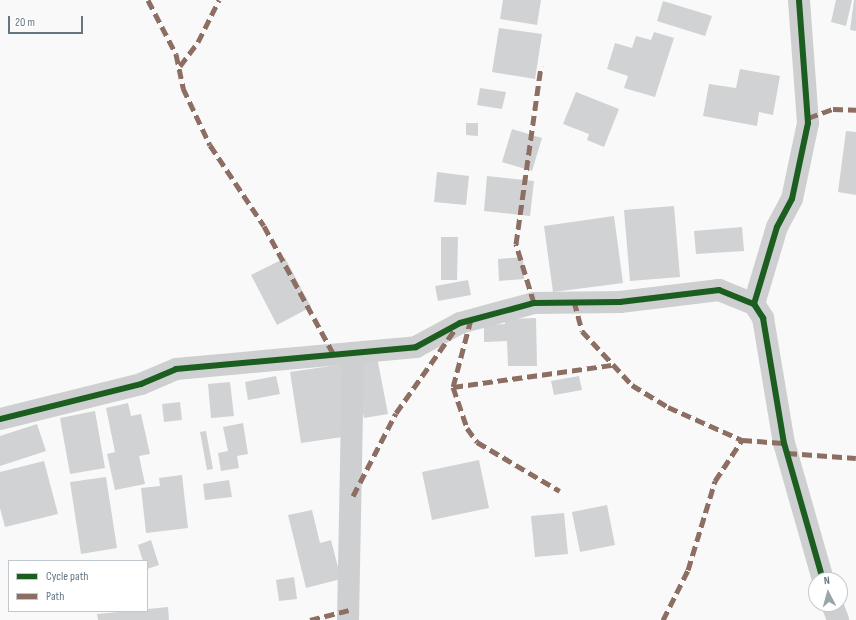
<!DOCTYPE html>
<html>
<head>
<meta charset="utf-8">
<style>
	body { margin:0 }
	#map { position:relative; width:856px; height:620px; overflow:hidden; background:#f9f9f9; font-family:"Sofia Sans Condensed",sans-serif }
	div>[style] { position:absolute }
	.building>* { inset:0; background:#d0d2d3 }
	.minor>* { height:22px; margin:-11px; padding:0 11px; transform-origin:11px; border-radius:11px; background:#cecfd0 }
	.quiet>* { height:5px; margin-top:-2.5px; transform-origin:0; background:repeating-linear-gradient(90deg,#8d6e63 0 10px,transparent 0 15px) }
	.cycleway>* { height:6px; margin:-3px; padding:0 3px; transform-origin:3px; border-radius:3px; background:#1b5e20 }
	span { translate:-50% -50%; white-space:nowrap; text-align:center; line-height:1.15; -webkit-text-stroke:4px #fff; paint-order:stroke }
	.legend { position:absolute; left:8px; top:560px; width:140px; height:52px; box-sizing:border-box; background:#fff; border:1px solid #c1c8cd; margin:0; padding:5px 7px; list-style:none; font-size:12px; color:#657683 }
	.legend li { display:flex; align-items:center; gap:8px; height:20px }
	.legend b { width:20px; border:1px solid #c1c8cd }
	.north { position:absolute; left:808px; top:572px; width:40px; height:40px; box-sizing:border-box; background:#fff; border:1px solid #c1c8cd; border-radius:50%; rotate:354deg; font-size:11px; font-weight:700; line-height:16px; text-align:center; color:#657683 }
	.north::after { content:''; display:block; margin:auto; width:14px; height:18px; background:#99a4ac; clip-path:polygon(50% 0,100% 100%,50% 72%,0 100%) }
	.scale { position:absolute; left:8px; top:16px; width:75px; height:18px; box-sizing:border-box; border:2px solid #657683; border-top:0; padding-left:5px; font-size:12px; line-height:14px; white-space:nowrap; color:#657683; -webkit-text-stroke:3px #fff; paint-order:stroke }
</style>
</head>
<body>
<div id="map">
	<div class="building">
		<i style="clip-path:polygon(503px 0,541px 0,537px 25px,500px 19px)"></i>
		<i style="clip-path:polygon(836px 0,852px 0,846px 26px,831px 22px)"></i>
		<i style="clip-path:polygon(854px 0,856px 0,856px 31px,850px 30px)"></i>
		<i style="clip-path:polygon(663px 1px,712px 16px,705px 36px,657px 21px)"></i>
		<i style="clip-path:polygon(499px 28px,542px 34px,535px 79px,492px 72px)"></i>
		<i style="clip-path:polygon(654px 32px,674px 38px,655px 97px,624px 88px,628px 76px,607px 69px,615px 43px,632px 48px,636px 36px,651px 40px)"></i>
		<i style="clip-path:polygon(740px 69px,780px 76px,773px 115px,759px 112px,757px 126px,703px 116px,709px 84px,736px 88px)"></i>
		<i style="clip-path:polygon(480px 88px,506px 92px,502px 109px,477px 105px)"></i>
		<i style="clip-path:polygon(576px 92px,619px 109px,604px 147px,587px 140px,589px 134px,563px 124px)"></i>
		<i style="clip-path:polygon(466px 123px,478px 123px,478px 136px,466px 135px)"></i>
		<i style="clip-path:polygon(512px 129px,542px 138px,532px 171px,502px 162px)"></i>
		<i style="clip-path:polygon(846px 131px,856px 132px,856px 195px,838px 192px)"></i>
		<i style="clip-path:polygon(437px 172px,469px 176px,466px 205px,434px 202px)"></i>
		<i style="clip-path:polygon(487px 176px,534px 181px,530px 216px,484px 211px)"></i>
		<i style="clip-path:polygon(674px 206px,680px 277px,630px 281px,624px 210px)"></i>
		<i style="clip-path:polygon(614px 216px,623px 283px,553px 292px,544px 226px)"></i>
		<i style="clip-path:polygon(742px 227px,744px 251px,696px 254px,694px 231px)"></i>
		<i style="clip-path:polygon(441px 237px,458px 237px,457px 280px,441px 280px)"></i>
		<i style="clip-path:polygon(523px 257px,524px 279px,499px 281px,498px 259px)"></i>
		<i style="clip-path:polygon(285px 258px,311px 307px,277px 325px,251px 275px)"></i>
		<i style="clip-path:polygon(468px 280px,471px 295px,438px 301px,435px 286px)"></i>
		<i style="clip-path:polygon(536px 318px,537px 366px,508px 366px,507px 341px,484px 342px,484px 325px,505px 324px,505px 319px)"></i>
		<i style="clip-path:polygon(376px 352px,388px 414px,364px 418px,353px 357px)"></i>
		<i style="clip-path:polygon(344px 364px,356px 435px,301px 443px,290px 372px)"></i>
		<i style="clip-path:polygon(276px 376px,280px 394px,248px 400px,245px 382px)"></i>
		<i style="clip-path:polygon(579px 376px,582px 390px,554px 395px,551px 381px)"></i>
		<i style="clip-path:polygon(230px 382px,234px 416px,211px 418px,208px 384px)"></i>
		<i style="clip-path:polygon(180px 402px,182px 420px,164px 422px,162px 404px)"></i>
		<i style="clip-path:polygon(128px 403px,131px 416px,141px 414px,150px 454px,139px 456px,145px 484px,115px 490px,107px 454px,115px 452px,106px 408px)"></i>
		<i style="clip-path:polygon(95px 411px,105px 468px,70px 474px,60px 418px)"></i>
		<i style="clip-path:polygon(243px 423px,248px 454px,237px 456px,239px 468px,221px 471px,218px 453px,228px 451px,223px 427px)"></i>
		<i style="clip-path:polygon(37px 424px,46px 451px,0 466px,0 436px)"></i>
		<i style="clip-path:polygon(206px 431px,213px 469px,207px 470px,200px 432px)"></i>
		<i style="clip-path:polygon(479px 460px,489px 508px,432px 520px,422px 472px)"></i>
		<i style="clip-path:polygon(44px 461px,58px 514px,5px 527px,0 508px,0 472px)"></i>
		<i style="clip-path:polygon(182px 475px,188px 528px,146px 533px,141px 488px,160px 486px,159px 478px)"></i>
		<i style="clip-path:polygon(106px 477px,117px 548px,81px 554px,70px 482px)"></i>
		<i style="clip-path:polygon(229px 480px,232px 497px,205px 500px,203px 484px)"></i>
		<i style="clip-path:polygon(607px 505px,615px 545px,580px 552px,572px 512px)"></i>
		<i style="clip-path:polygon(312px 510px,320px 543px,331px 540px,341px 579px,306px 588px,288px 515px)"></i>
		<i style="clip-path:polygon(564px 513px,568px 554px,535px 557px,531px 516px)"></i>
		<i style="clip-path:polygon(151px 540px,159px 565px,147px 569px,147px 561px,143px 561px,138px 545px)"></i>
		<i style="clip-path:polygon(294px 577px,297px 599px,279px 601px,276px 580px)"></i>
		<i style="clip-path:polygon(168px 607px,169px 620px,98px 620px,97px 614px)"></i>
	</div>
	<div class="minor">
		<i style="left:754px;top:304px;width:80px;rotate:-73.4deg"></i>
		<i style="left:777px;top:227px;width:32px;rotate:-62deg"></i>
		<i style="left:792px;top:199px;width:78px;rotate:-78.1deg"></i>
		<i style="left:808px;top:123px;width:123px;rotate:-94.2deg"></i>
		<i style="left:0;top:419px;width:145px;rotate:-13.9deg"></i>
		<i style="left:141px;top:384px;width:38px;rotate:-23deg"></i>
		<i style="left:176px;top:369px;width:241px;rotate:-5.2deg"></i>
		<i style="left:416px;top:347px;width:50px;rotate:-28.6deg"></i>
		<i style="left:460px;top:323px;width:77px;rotate:-15.1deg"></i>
		<i style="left:534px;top:303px;width:86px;rotate:-0.7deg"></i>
		<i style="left:620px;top:302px;width:100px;rotate:-6.9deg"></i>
		<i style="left:719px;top:290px;width:38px;rotate:22deg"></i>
		<i style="left:754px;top:304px;width:17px;rotate:57deg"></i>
		<i style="left:763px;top:318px;width:127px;rotate:80.5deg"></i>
		<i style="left:784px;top:443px;width:142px;rotate:74.1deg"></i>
		<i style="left:832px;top:604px;width:17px;rotate:69deg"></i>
		<i style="left:348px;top:620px;width:267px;rotate:-88.9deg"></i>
	</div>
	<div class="quiet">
		<i style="left:148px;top:0;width:61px;rotate:62.6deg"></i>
		<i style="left:176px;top:54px;width:35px;rotate:78deg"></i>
		<i style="left:183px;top:88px;width:63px;rotate:64.7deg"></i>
		<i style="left:210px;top:145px;width:97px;rotate:56.3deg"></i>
		<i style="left:264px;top:226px;width:147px;rotate:61.5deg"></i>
		<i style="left:180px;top:66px;width:30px;rotate:-53deg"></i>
		<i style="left:198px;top:42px;width:47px;rotate:-63.4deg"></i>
		<i style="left:808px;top:118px;width:27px;rotate:-20deg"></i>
		<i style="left:833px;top:109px;width:23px;rotate:2deg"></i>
		<i style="left:574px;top:301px;width:31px;rotate:75deg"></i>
		<i style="left:582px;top:331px;width:74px;rotate:47.2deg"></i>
		<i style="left:632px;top:385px;width:42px;rotate:31.4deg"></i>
		<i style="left:668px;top:407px;width:81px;rotate:24deg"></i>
		<i style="left:742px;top:440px;width:42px;rotate:4.1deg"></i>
		<i style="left:534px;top:303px;width:62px;rotate:-107deg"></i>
		<i style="left:516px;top:244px;width:180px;rotate:-82deg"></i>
		<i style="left:471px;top:319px;width:70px;rotate:104.8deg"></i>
		<i style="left:453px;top:387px;width:43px;rotate:71.1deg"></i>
		<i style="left:467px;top:428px;width:17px;rotate:54deg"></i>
		<i style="left:477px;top:442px;width:96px;rotate:30.6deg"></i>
		<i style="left:453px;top:387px;width:161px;rotate:-7.9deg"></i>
		<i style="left:787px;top:453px;width:69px;rotate:4.1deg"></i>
		<i style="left:353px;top:496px;width:93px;rotate:-62.6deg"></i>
		<i style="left:396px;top:413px;width:104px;rotate:-54.8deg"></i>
		<i style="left:310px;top:620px;width:40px;rotate:-14.4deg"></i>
		<i style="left:663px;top:620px;width:56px;rotate:-63.4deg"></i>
		<i style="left:688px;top:570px;width:93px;rotate:-73.1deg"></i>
		<i style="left:715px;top:481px;width:49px;rotate:-56.6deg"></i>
	</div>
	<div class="cycleway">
		<i style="left:754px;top:304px;width:80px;rotate:-73.4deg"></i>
		<i style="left:777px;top:227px;width:32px;rotate:-62deg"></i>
		<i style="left:792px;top:199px;width:78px;rotate:-78.1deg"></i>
		<i style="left:808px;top:123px;width:123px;rotate:-94.2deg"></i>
		<i style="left:0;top:419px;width:145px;rotate:-13.9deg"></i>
		<i style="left:141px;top:384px;width:38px;rotate:-23deg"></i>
		<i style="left:176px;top:369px;width:241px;rotate:-5.2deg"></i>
		<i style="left:416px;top:347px;width:50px;rotate:-28.6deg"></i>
		<i style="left:460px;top:323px;width:77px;rotate:-15.1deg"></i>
		<i style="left:534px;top:303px;width:86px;rotate:-0.7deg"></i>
		<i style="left:620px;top:302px;width:100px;rotate:-6.9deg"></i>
		<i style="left:719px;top:290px;width:38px;rotate:22deg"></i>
		<i style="left:754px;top:304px;width:17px;rotate:57deg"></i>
		<i style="left:763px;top:318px;width:127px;rotate:80.5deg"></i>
		<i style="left:784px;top:443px;width:142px;rotate:74.1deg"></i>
	</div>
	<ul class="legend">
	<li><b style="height:5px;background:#1b5e20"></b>Cycle path</li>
	<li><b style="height:5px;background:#8d6e63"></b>Path</li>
	</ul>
	<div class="north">N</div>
	<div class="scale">20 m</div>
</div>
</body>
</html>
